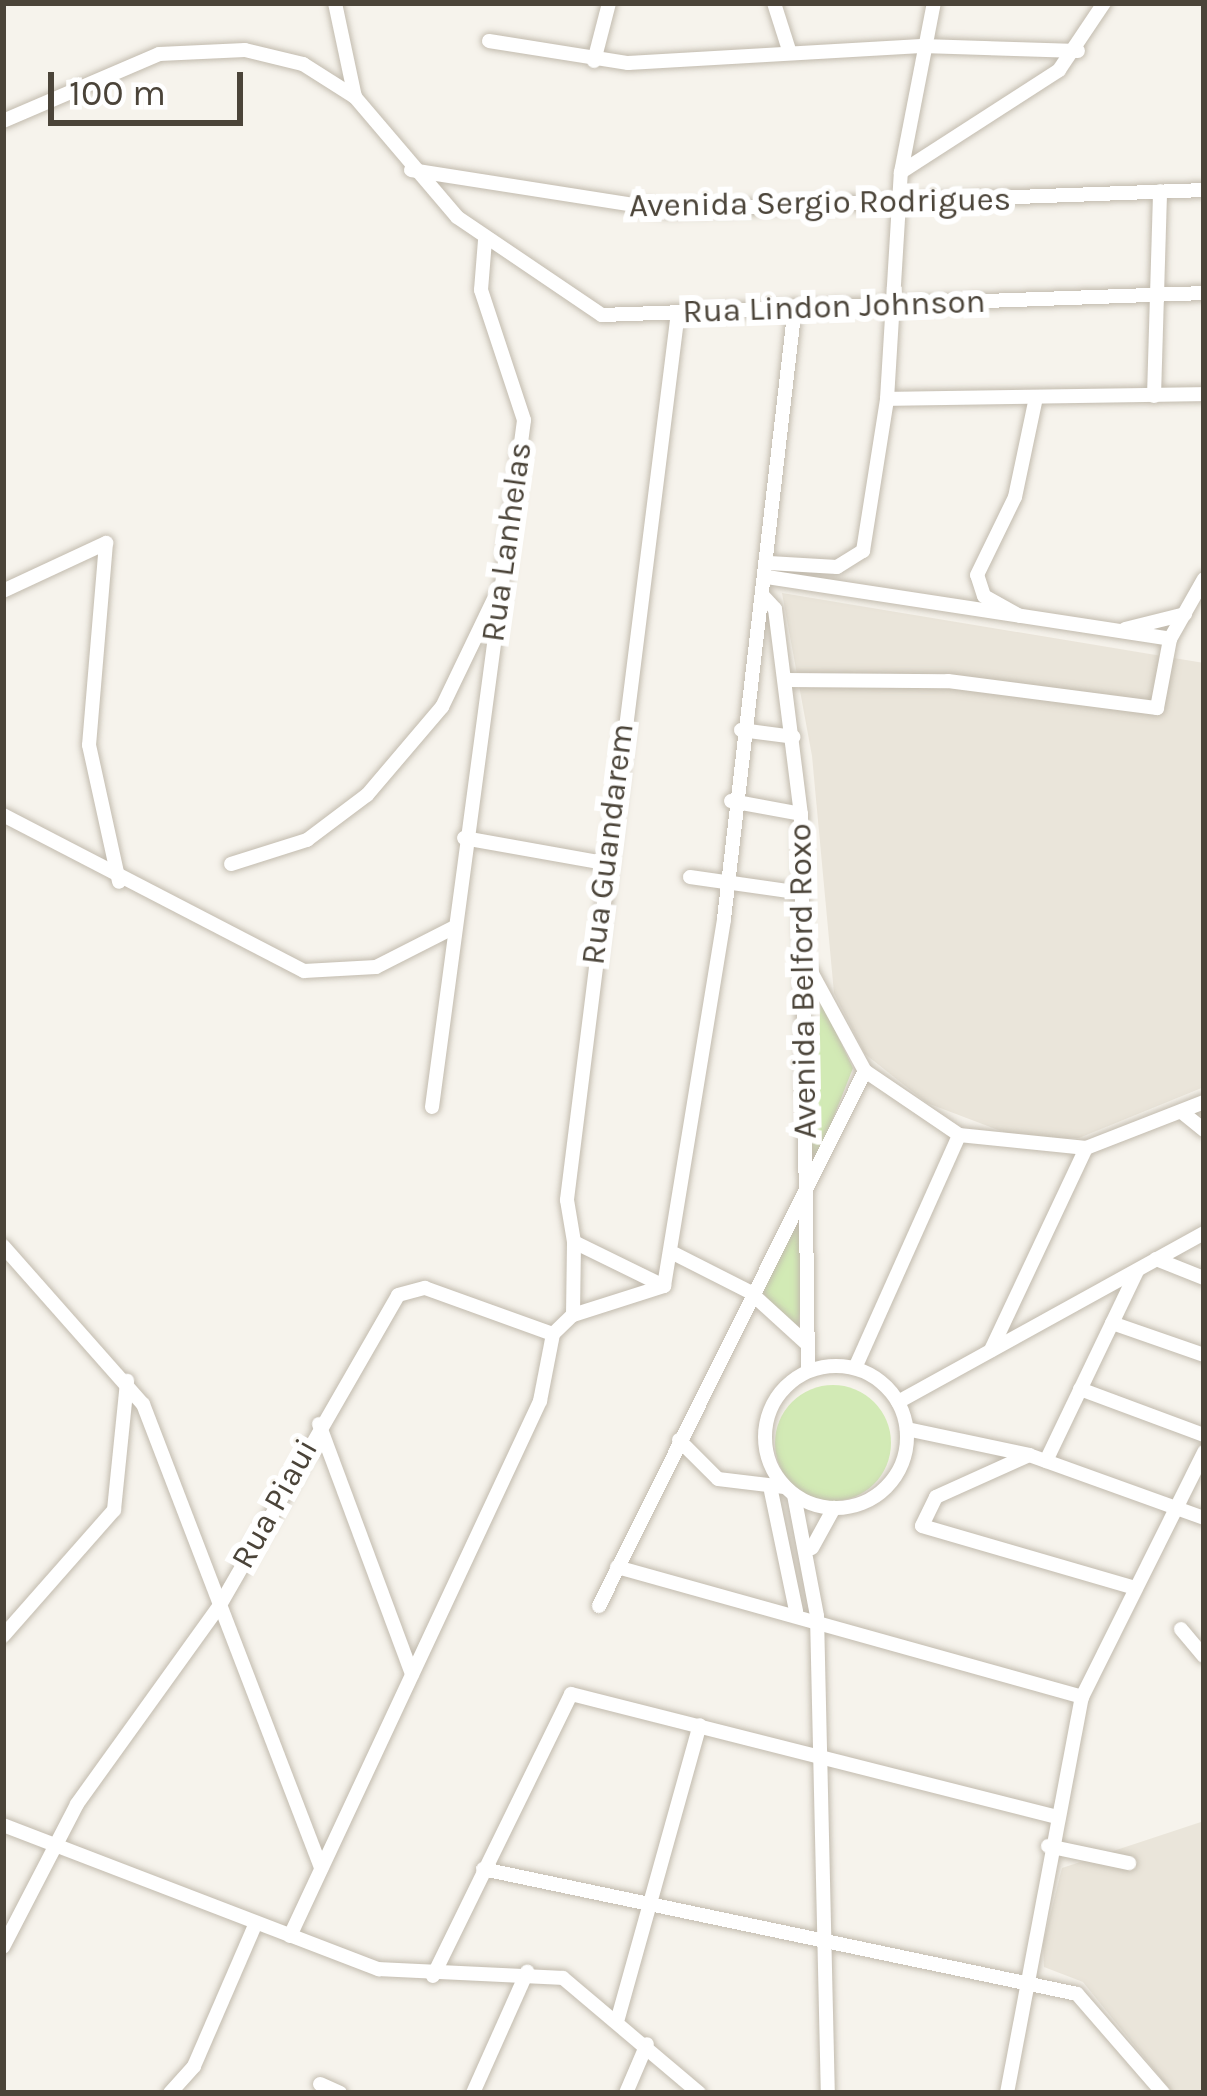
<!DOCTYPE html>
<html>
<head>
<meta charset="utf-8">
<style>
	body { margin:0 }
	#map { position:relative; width:1207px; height:2096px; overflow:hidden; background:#f6f3ec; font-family:Karla,sans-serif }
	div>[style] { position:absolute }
	.residential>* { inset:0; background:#eae5da }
	.green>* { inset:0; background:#d2eab5 }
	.round { border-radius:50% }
	.roads { filter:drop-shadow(0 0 3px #c2bbae) drop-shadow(0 0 3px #c2bbae) }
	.minor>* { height:14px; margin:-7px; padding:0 7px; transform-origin:7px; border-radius:7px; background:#fff }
	.minor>.ring { margin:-7px; padding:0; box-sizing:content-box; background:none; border:14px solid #fff; border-radius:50% }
	span { translate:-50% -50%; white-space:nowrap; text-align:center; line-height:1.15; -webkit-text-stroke:12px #fff; paint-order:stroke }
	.street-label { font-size:33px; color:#4b4439 }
	.frame { position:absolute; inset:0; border:6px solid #4b4439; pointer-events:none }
	.scale { position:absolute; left:48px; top:72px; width:195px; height:54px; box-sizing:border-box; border:6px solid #4b4439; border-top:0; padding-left:15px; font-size:36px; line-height:42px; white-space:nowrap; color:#4b4439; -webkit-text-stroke:9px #fff; paint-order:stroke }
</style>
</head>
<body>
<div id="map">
	<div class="residential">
		<i style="clip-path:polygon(782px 593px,1204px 663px,1204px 1087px,1079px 1138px,1022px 1139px,927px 1103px,865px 1054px,834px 993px,812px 756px)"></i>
		<i style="clip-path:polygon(1204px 1821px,1204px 2093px,1173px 2093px,1083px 1982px,1044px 1967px,1043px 1944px,1062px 1868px)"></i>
	</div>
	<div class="green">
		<i style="clip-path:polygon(821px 1001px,853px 1068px,808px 1182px,799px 1328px,759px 1296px,808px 1181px)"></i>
		<i class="round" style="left:775px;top:1385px;width:116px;height:116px"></i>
	</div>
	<div class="roads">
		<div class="minor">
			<i style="left:335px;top:3px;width:96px;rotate:78deg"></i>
			<i style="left:774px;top:3px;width:49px;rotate:72.3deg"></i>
			<i style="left:489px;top:41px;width:141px;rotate:9deg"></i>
			<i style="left:628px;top:63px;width:294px;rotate:-3.3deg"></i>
			<i style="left:922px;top:46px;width:156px;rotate:1.8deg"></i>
			<i style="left:594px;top:61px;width:60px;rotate:-75.5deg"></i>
			<i style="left:3px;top:121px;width:170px;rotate:-23.2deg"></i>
			<i style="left:159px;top:54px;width:86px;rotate:-2.7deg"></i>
			<i style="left:245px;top:50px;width:60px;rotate:13.6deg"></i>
			<i style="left:303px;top:64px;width:62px;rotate:32.4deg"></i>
			<i style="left:355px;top:97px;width:157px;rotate:49.6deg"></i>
			<i style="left:457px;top:217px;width:175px;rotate:34.1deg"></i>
			<i style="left:602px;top:315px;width:602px;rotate:-2.09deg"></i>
			<i style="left:411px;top:170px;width:259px;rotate:8.9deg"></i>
			<i style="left:667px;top:210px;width:537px;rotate:-2.13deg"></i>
			<i style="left:901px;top:172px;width:188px;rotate:-32.8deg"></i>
			<i style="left:1059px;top:70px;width:81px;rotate:-56.1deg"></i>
			<i style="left:678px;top:312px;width:895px;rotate:97.13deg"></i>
			<i style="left:567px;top:1200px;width:43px;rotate:80.5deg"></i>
			<i style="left:574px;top:1242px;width:100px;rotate:26.1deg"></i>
			<i style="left:664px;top:1286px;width:372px;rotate:-80.7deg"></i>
			<i style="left:724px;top:919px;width:617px;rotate:-83.39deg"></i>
			<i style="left:1154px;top:396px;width:205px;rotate:-88.3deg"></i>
			<i style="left:887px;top:399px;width:317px;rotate:-0.9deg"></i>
			<i style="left:769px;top:563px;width:68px;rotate:3.4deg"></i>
			<i style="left:837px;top:567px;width:31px;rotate:-32deg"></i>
			<i style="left:863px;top:551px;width:154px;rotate:-81deg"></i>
			<i style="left:887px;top:399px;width:227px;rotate:-86.5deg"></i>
			<i style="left:901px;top:172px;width:172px;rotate:-79deg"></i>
			<i style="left:767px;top:577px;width:408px;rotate:8.7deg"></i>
			<i style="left:3px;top:591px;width:114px;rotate:-25deg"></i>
			<i style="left:106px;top:543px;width:203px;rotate:94.8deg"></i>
			<i style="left:89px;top:745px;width:140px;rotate:77.6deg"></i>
			<i style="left:764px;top:597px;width:16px;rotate:47deg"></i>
			<i style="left:775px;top:609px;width:207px;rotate:82.8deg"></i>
			<i style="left:801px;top:814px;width:557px;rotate:89.28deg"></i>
			<i style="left:1020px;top:616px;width:41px;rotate:-150.9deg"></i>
			<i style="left:984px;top:596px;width:22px;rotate:-108deg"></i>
			<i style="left:977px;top:575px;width:87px;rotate:-64deg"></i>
			<i style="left:1015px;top:497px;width:102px;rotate:-78.1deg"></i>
			<i style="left:1125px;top:629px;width:62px;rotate:-14deg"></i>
			<i style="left:786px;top:680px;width:162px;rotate:0.4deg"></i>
			<i style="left:948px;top:681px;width:211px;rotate:7.4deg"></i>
			<i style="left:1157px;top:708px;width:70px;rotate:-79.3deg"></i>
			<i style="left:1170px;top:639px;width:69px;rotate:-60.5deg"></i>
			<i style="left:741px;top:730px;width:53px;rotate:7.5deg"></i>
			<i style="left:731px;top:801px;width:71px;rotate:10.5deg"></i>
			<i style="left:3px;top:815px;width:339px;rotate:27.4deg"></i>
			<i style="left:304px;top:971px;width:72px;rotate:-3.2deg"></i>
			<i style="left:376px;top:967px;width:86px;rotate:-26.9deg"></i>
			<i style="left:464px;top:838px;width:143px;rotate:10.1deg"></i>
			<i style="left:231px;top:864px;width:80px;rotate:-17.5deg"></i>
			<i style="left:307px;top:840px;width:75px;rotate:-36.9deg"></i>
			<i style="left:367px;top:795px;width:116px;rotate:-49.6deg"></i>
			<i style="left:442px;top:707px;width:120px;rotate:-64.3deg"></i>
			<i style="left:690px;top:877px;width:114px;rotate:8.1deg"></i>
			<i style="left:809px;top:968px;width:117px;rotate:61.5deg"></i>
			<i style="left:865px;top:1071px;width:114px;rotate:34.2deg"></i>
			<i style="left:959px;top:1135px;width:128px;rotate:5.8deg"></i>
			<i style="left:1086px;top:1148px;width:127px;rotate:-21.3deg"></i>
			<i style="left:432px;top:1107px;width:693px;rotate:-82.37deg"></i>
			<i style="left:524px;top:420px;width:137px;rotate:-108.3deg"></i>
			<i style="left:481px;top:290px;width:50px;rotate:-85.4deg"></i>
			<i style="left:1183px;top:1113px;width:27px;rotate:39deg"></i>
			<i style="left:3px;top:1246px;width:211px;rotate:48.5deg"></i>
			<i style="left:143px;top:1404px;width:496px;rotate:69deg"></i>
			<i style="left:675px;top:1254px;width:84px;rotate:26.9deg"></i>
			<i style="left:750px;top:1292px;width:77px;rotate:42.4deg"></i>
			<i style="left:1156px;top:1259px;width:52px;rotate:21.6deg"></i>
			<i style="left:573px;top:1315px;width:73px;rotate:-89.2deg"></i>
			<i style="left:1112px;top:1323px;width:97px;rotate:19.2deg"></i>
			<i style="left:991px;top:1350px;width:223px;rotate:-64.8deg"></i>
			<i class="ring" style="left:765px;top:1366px;width:128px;height:128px"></i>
			<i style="left:855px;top:1368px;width:255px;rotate:-65.9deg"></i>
			<i style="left:1080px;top:1389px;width:132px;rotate:20.4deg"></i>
			<i style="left:898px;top:1402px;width:350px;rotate:-28.9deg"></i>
			<i style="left:319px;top:1424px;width:267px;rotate:69.6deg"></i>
			<i style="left:907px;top:1429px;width:125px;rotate:12deg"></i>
			<i style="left:1029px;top:1455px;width:186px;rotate:19.8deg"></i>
			<i style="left:679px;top:1440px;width:55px;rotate:45deg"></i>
			<i style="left:718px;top:1479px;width:67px;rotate:6.8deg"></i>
			<i style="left:1029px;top:1455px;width:102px;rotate:155.7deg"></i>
			<i style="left:936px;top:1497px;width:32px;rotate:116deg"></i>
			<i style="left:922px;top:1526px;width:222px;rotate:16.2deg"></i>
			<i style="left:1046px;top:1461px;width:211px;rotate:-64.4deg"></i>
			<i style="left:771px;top:1491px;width:123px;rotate:78.2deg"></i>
			<i style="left:794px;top:1495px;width:123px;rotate:79.2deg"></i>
			<i style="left:817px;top:1616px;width:477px;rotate:88.7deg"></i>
			<i style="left:812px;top:1548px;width:46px;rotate:-61.2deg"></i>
			<i style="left:617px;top:1567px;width:483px;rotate:15.6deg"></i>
			<i style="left:599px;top:1606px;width:597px;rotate:-63.56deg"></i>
			<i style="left:1181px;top:1629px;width:35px;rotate:50deg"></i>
			<i style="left:3px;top:1636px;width:168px;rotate:-48.6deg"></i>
			<i style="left:114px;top:1510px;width:130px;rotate:-84.2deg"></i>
			<i style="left:3px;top:1825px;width:403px;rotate:21deg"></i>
			<i style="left:379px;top:1969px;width:184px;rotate:2.8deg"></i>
			<i style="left:563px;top:1978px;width:178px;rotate:40.2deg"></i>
			<i style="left:1048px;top:1846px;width:83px;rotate:11.9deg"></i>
			<i style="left:483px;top:1869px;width:607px;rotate:11.88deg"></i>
			<i style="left:1077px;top:1994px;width:131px;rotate:49deg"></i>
			<i style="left:290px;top:1936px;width:591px;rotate:-64.95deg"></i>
			<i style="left:540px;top:1401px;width:68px;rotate:-79deg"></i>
			<i style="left:3px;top:1947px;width:161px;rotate:-62.6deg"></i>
			<i style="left:77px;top:1804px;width:245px;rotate:-54.3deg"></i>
			<i style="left:220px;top:1605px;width:357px;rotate:-60.1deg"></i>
			<i style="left:398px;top:1295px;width:28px;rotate:-15deg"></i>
			<i style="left:425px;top:1288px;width:136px;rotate:19.8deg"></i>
			<i style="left:553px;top:1334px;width:28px;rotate:-44deg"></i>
			<i style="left:573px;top:1315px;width:96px;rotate:-17.7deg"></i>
			<i style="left:433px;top:1976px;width:314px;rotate:-63.9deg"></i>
			<i style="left:571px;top:1694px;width:498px;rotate:14.2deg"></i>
			<i style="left:618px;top:2018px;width:304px;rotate:-74.4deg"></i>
			<i style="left:320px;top:2084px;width:22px;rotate:24deg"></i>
			<i style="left:170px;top:2093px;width:36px;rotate:-48deg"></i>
			<i style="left:194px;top:2066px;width:156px;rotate:-66.6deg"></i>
			<i style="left:473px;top:2093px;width:133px;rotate:-65.9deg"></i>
			<i style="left:626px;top:2093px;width:53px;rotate:-66.8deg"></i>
			<i style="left:1007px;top:2093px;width:403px;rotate:-79.3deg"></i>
			<i style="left:1082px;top:1697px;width:274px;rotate:-63.5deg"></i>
		</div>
	</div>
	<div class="street-label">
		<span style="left:820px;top:203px;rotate:-1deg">Avenida Sergio Rodrigues</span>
		<span style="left:834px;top:307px;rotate:-2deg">Rua Lindon Johnson</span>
		<span style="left:507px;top:542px;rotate:-82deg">Rua Lanhelas</span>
		<span style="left:608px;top:844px;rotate:-83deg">Rua Guandarem</span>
		<span style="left:803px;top:981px;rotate:-91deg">Avenida Belford Roxo</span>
		<span style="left:275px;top:1504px;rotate:-61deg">Rua Piaui</span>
	</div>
	<div class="frame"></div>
	<div class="scale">100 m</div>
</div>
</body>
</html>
